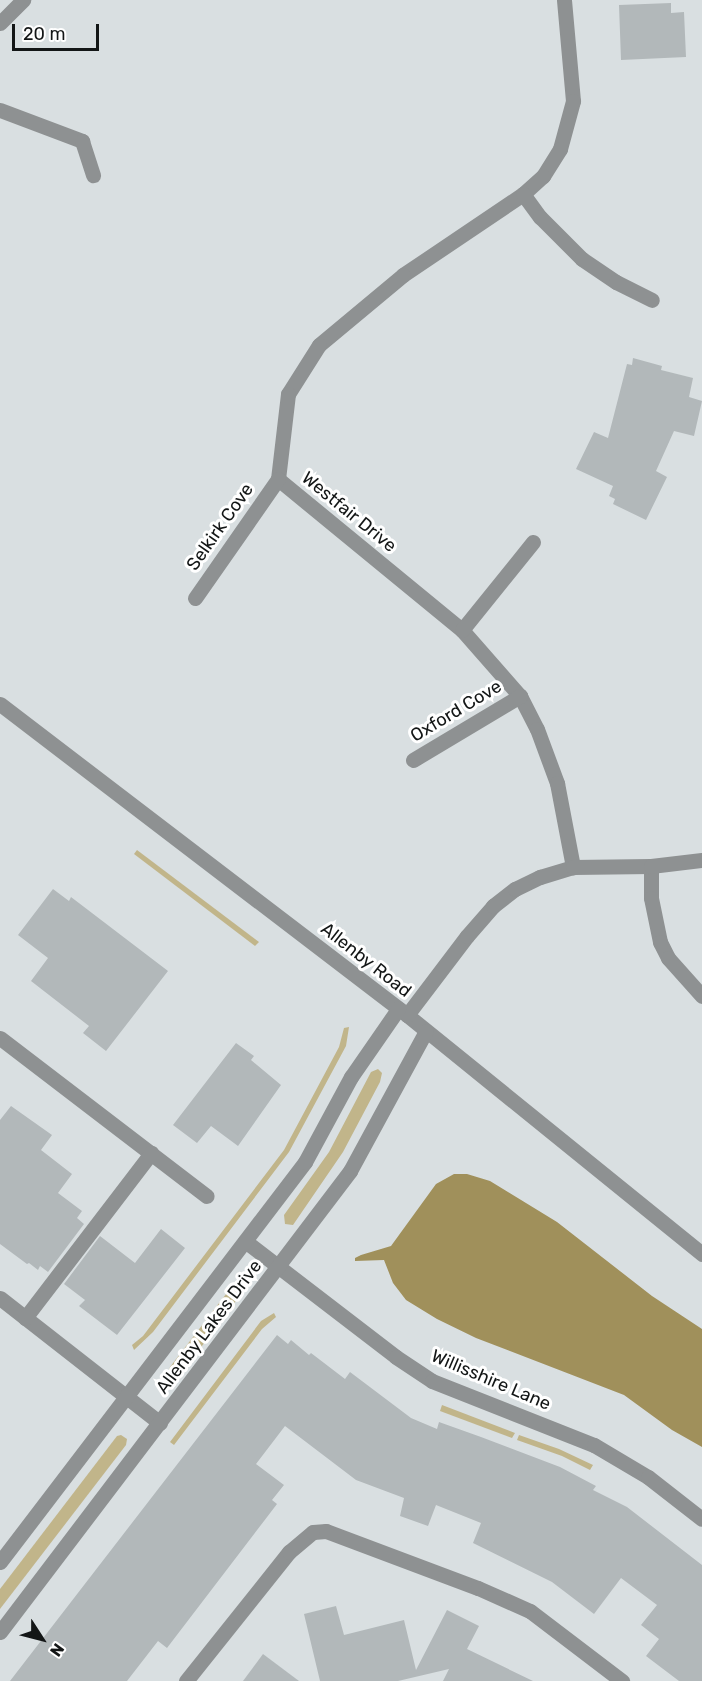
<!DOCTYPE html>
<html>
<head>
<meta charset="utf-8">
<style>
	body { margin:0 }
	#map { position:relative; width:702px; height:1681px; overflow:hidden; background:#d9dfe1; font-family:Rubik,sans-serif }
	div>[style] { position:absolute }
	.green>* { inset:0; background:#c1b58a }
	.water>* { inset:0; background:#a0905b }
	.building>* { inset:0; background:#b2b8ba }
	.minor>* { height:15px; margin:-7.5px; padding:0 7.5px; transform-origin:7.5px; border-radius:7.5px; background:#8e9192 }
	span { translate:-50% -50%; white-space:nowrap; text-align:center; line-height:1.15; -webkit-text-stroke:6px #fff; paint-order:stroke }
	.street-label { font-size:18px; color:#131616 }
	.north { position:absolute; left:12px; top:1609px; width:60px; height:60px; -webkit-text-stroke:4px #fff; paint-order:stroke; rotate:126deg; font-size:16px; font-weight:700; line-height:24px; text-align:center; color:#131616 }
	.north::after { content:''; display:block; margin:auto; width:21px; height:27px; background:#131616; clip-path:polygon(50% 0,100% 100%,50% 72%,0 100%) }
	.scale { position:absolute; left:12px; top:24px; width:87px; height:27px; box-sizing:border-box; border:3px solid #131616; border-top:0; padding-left:8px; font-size:18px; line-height:21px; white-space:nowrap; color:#131616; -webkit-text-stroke:4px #fff; paint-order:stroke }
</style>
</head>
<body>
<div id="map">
	<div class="green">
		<i style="clip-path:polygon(137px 850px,259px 942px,255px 946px,134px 854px)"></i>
		<i style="clip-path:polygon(349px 1027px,346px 1046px,289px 1152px,153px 1332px,134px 1350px,132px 1345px,143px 1336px,284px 1150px,339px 1047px,344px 1028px)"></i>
		<i style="clip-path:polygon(378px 1069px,382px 1073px,380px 1082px,343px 1152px,293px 1225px,285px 1224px,284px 1215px,329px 1152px,371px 1072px)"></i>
		<i style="clip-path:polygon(239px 1281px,244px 1282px,245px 1289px,180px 1375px,171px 1377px,168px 1373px,170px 1367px,233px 1285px)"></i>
		<i style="clip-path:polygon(274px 1313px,276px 1317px,262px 1329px,174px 1445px,170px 1442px,261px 1321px)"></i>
		<i style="clip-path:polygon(442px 1405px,515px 1433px,512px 1438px,440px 1411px)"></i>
		<i style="clip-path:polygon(121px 1435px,127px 1439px,126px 1445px,0 1609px,0 1589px,117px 1436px)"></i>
		<i style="clip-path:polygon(519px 1435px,559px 1449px,593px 1465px,590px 1470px,562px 1456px,517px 1440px)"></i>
	</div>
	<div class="water">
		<i style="clip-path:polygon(454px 1174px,467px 1174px,490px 1181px,557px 1222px,652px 1296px,702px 1329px,702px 1447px,672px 1430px,624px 1395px,476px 1338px,437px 1319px,406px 1300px,393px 1283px,384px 1260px,355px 1261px,355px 1258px,361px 1255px,391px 1246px,436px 1184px)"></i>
	</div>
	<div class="building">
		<i style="clip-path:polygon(671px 3px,671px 13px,684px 12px,686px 57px,621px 60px,619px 5px)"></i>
		<i style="clip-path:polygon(633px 358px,662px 366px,661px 370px,693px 378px,689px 397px,702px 401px,694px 436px,674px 431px,656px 471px,667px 477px,646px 520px,613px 504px,615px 499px,609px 496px,613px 486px,576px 469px,594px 432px,608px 438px,627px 364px,632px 365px)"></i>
		<i style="clip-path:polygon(53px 889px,69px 901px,71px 897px,168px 971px,106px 1051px,83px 1033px,89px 1026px,31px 981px,48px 958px,18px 935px)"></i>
		<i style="clip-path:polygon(236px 1043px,254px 1056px,251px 1060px,281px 1085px,238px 1146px,211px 1126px,197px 1143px,173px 1125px)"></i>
		<i style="clip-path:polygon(11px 1106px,52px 1135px,41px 1150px,72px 1174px,58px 1193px,82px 1211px,77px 1218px,84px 1224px,48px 1272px,40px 1266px,38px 1270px,29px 1263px,27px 1264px,0 1244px,0 1120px)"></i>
		<i style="clip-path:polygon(161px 1229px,185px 1248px,117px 1335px,79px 1306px,85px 1300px,64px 1284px,100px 1236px,135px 1263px)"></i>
		<i style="clip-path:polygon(277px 1335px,288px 1344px,291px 1340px,309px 1355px,311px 1353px,345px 1379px,350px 1372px,411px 1418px,437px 1429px,439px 1422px,481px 1437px,560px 1467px,596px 1486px,593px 1490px,627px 1507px,702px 1565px,702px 1681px,679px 1681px,646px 1656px,659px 1639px,641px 1625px,657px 1605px,621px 1578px,594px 1614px,552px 1582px,473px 1543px,481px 1523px,436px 1505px,428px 1526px,400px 1516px,404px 1498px,356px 1480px,285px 1426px,256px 1464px,284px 1485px,272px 1500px,277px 1504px,167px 1648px,158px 1641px,127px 1681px,10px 1681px)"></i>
		<i style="clip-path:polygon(336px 1606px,344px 1635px,404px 1620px,416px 1670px,447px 1610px,479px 1626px,467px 1649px,533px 1681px,443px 1681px,449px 1669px,398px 1681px,320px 1681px,304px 1614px)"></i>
		<i style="clip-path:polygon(263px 1654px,299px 1681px,243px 1681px)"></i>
	</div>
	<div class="minor">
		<i style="left:564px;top:0;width:101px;rotate:84.9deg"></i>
		<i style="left:573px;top:101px;width:50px;rotate:105.2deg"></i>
		<i style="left:560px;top:149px;width:32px;rotate:122deg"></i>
		<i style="left:543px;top:176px;width:27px;rotate:138deg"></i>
		<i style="left:523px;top:194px;width:145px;rotate:146deg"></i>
		<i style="left:403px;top:275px;width:109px;rotate:140.2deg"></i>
		<i style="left:319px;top:345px;width:58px;rotate:122.3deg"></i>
		<i style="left:288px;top:394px;width:86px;rotate:96.7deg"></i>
		<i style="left:278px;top:479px;width:238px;rotate:39.4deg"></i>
		<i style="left:462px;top:630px;width:88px;rotate:48.7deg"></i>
		<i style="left:520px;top:696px;width:37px;rotate:63deg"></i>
		<i style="left:537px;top:729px;width:58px;rotate:69.7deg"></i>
		<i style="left:557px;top:783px;width:86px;rotate:79.2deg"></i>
		<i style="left:0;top:23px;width:33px;rotate:-45deg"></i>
		<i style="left:0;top:110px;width:88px;rotate:20.7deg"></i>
		<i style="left:82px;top:141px;width:36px;rotate:72deg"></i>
		<i style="left:523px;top:194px;width:29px;rotate:54deg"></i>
		<i style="left:540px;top:217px;width:59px;rotate:45deg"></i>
		<i style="left:582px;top:259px;width:41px;rotate:34.1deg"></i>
		<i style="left:616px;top:282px;width:40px;rotate:26.6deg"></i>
		<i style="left:195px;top:598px;width:145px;rotate:-55.1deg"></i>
		<i style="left:462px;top:630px;width:113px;rotate:-51.1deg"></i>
		<i style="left:0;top:704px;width:512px;rotate:37.38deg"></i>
		<i style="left:407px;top:1015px;width:380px;rotate:39deg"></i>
		<i style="left:413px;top:760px;width:125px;rotate:-30.9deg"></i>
		<i style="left:651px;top:866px;width:32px;rotate:90deg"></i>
		<i style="left:651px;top:898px;width:45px;rotate:78.4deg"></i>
		<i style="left:660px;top:942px;width:18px;rotate:63deg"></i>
		<i style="left:668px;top:958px;width:51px;rotate:48.2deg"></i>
		<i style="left:407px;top:1015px;width:99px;rotate:-52.8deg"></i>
		<i style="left:467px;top:936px;width:40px;rotate:-49deg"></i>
		<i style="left:493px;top:906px;width:28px;rotate:-38deg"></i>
		<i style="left:515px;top:889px;width:28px;rotate:-26deg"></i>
		<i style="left:540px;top:877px;width:34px;rotate:-17deg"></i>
		<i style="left:573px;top:867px;width:78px;rotate:-0.7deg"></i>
		<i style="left:651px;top:866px;width:51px;rotate:-6.7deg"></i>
		<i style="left:0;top:1038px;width:260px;rotate:37.4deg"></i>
		<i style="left:245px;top:1241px;width:190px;rotate:37.5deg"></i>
		<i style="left:396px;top:1357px;width:43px;rotate:33.7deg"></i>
		<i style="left:432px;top:1381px;width:174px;rotate:21.6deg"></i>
		<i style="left:594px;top:1445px;width:63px;rotate:30.7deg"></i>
		<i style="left:648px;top:1477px;width:68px;rotate:37.9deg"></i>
		<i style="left:0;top:1298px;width:203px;rotate:38deg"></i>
		<i style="left:25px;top:1318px;width:208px;rotate:-52.6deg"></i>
		<i style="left:0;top:1562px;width:503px;rotate:-52.67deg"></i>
		<i style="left:305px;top:1162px;width:97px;rotate:-61.6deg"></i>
		<i style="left:351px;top:1077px;width:83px;rotate:-55.3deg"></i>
		<i style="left:0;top:1632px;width:579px;rotate:-52.79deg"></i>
		<i style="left:350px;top:1171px;width:159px;rotate:-61.5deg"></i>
		<i style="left:186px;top:1681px;width:165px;rotate:-51.4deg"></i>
		<i style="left:289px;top:1552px;width:31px;rotate:-40deg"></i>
		<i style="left:313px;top:1532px;width:13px;rotate:-4deg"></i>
		<i style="left:326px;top:1531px;width:162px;rotate:20.6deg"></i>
		<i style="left:478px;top:1588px;width:57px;rotate:23.9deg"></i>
		<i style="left:530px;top:1611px;width:116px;rotate:37.3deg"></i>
	</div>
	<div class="street-label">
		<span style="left:349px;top:512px;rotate:39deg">Westfair Drive</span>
		<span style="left:220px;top:527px;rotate:-55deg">Selkirk Cove</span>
		<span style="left:456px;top:711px;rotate:-31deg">Oxford Cove</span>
		<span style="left:366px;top:960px;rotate:38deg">Allenby Road</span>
		<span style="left:209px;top:1327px;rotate:-53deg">Allenby Lakes Drive</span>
		<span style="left:491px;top:1380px;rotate:23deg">Willisshire Lane</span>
	</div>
	<div class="north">N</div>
	<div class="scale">20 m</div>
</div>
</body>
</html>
